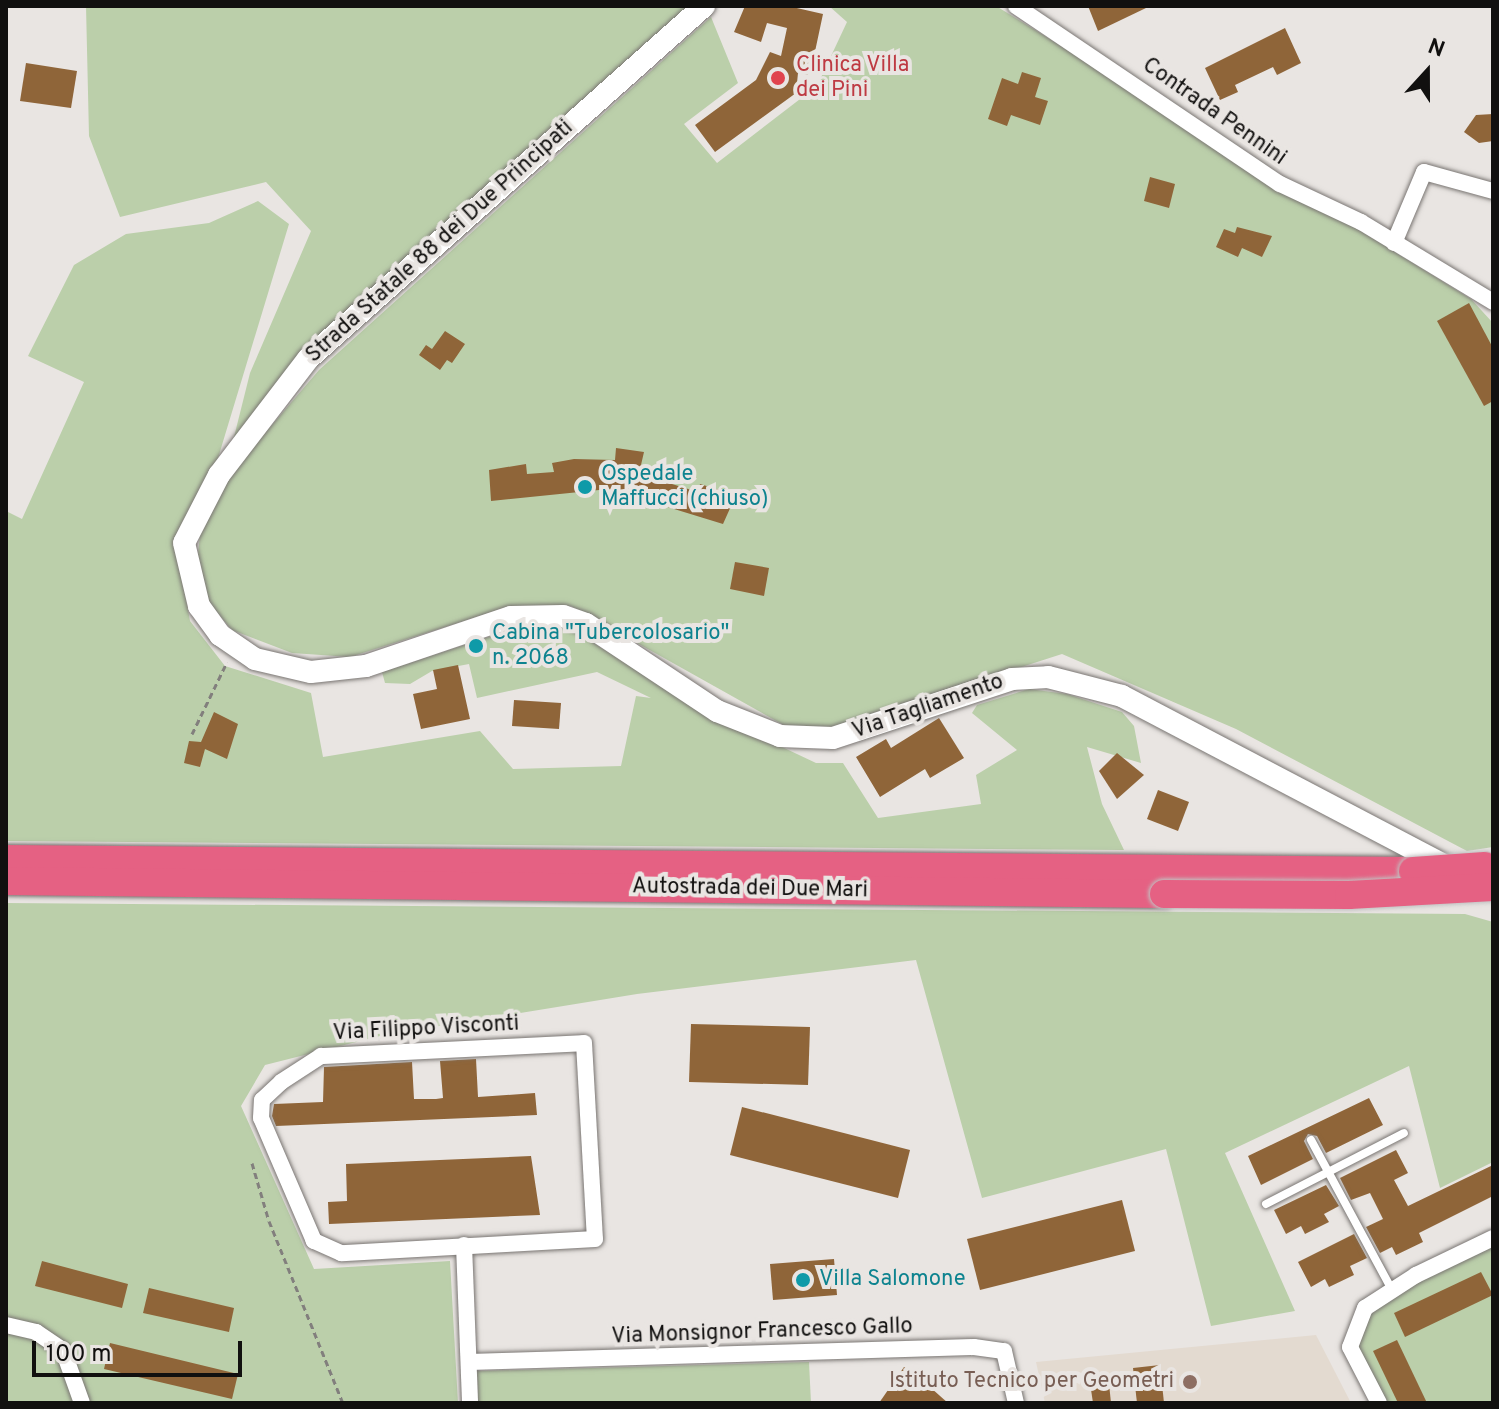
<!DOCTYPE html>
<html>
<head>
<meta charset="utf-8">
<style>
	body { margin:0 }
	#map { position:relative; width:1499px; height:1409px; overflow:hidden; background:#e9e5e2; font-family:Overpass,sans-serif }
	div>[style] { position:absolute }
	.built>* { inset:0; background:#e3dad0 }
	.green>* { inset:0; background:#bbcfaa }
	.building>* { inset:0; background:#8f6539 }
	.path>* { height:3px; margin-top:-1.5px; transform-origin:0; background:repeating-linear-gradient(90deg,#827f7d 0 6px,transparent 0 10px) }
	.roads { filter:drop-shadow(0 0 2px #797572) drop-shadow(0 0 2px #797572) }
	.lane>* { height:8px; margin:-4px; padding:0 4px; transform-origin:4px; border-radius:4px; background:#fff }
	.street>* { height:16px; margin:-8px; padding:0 8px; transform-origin:8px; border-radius:8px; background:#fff }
	.secondary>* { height:22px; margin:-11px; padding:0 11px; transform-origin:11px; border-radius:11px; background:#fff }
	.highway>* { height:28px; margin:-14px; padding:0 14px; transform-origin:14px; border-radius:14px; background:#e56183 }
	.bridges { filter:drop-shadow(0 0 2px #c1c1c1) drop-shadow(0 0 2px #c1c1c1) }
	.highway-bridge>* { height:28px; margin:-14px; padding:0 14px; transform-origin:14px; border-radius:14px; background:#e56183 }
	.dots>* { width:22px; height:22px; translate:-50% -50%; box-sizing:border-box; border:4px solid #e9e5e2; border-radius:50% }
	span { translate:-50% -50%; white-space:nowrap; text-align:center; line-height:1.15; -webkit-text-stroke:8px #e9e5e2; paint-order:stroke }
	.health-label { font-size:22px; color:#be3a42 }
	.left { translate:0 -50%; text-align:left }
	.street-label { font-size:22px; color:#11100f }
	.culture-label { font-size:22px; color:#0d838f }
	.education-label { font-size:22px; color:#785e54 }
	.right { translate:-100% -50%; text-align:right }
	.frame { position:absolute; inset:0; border:8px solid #11100f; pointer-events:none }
	.north { position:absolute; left:1387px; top:32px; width:80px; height:80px; -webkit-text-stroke:6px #e9e5e2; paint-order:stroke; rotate:21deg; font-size:22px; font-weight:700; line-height:32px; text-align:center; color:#11100f }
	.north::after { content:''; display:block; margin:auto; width:28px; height:36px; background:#11100f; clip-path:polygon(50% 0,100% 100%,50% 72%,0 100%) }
	.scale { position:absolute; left:32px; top:1341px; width:210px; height:36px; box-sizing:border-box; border:4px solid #11100f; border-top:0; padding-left:10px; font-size:24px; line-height:28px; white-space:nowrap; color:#11100f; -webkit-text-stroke:6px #e9e5e2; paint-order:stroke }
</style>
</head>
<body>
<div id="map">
	<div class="built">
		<i style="clip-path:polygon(1316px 1335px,1351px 1403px,1045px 1403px,1036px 1362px)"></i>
	</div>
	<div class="green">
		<i style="clip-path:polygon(86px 6px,691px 6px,293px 367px,229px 457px,250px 373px,311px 231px,266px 182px,120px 217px,89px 136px)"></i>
		<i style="clip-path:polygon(829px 6px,996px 6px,1471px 299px,1493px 323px,1493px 847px,1467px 851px,1236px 729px,1062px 654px,832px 728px,787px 727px,571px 606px,508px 607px,350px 657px,292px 653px,232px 630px,210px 604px,197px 564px,201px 525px,236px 467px,319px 370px,711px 17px,738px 83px,684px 124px,717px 163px,817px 86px,847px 22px)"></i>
		<i style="clip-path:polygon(258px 201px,289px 224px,215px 468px,176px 545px,190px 621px,225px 666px,311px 693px,323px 757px,480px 731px,513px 769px,621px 766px,636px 696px,651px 698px,597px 672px,477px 698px,469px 664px,432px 671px,410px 684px,385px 683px,382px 672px,531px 623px,573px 630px,687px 702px,816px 763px,843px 763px,878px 818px,981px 804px,976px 775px,1017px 750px,972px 713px,977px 705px,1029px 689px,1067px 694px,1122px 712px,1134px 726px,1141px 763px,1087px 747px,1102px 804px,1124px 850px,6px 841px,6px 511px,22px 519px,84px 382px,28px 356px,74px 265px,126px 234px,209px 223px)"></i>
		<i style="clip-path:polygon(6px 903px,1465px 914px,1493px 922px,1493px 1162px,1440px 1188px,1409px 1066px,1225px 1153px,1295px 1311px,1211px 1326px,1166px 1149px,982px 1198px,916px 960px,637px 994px,384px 1035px,265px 1065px,241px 1106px,314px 1269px,450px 1261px,458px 1403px,6px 1403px)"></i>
		<i style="clip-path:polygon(1493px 1238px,1493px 1403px,1379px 1403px,1350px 1347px,1365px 1308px)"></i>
		<i style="clip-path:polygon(809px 1362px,811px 1403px,478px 1403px,477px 1371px)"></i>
	</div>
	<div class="building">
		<i style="clip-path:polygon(745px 6px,788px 6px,823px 14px,810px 75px,798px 73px,796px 93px,715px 152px,695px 125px,756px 80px,770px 52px,781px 56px,787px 28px,767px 23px,761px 42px,734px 32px)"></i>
		<i style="clip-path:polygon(1088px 6px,1146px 6px,1146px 8px,1098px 31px)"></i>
		<i style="clip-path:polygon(1285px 28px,1301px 63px,1277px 75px,1273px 67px,1235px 85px,1238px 92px,1220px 100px,1205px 68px)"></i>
		<i style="clip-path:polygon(26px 63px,77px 71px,71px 108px,20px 101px)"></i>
		<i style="clip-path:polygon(1022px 72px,1041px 78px,1035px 97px,1048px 101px,1040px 125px,1011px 115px,1007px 126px,988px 119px,1002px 78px,1018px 84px)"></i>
		<i style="clip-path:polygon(1493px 114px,1493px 141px,1479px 143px,1464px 132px,1476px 115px)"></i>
		<i style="clip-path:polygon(1150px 177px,1175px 184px,1169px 208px,1144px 201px)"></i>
		<i style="clip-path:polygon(1237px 227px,1272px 236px,1262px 257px,1242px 248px,1238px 257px,1216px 247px,1224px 229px,1235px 233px)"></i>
		<i style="clip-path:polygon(1469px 303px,1493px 348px,1493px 401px,1484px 406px,1437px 321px)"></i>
		<i style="clip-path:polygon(445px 331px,465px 344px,452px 363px,447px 360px,440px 370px,419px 355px,426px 345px,432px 349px)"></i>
		<i style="clip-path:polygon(616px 448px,644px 452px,641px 465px,674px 475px,672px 484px,698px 492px,700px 484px,736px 495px,723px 524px,609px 489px,491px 501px,489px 470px,526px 464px,527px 474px,554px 472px,552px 463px,574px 459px,615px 460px)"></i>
		<i style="clip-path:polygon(735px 562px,769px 568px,764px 596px,730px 589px)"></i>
		<i style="clip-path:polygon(458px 665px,470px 719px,421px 729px,413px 694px,437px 689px,433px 670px)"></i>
		<i style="clip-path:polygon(514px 700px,561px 703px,559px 729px,512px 726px)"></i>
		<i style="clip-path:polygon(214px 712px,238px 724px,227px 759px,205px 749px,200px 767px,184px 763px,189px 741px,201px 742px)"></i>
		<i style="clip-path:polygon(939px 718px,964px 758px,930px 778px,925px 769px,880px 797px,856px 757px,886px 739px,891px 748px)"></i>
		<i style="clip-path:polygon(1117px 753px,1144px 775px,1117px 799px,1099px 771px)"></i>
		<i style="clip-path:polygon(1158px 790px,1189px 802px,1178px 831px,1147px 819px)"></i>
		<i style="clip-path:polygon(691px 1024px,810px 1027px,808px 1085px,689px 1082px)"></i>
		<i style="clip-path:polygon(476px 1059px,478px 1097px,535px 1093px,537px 1115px,276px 1126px,272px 1116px,274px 1104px,323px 1102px,324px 1067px,412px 1062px,414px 1099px,436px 1099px,443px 1098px,440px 1061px)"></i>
		<i style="clip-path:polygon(1369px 1098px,1383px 1125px,1326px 1153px,1317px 1136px,1308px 1134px,1304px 1141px,1313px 1159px,1261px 1185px,1248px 1156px)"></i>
		<i style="clip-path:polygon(742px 1107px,910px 1150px,898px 1198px,730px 1155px)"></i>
		<i style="clip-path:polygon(1396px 1150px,1408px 1173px,1394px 1180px,1408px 1206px,1493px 1165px,1493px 1196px,1419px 1233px,1423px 1242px,1396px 1255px,1392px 1247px,1380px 1253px,1366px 1227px,1383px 1219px,1370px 1193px,1351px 1200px,1340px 1178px)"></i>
		<i style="clip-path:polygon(531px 1156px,540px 1215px,329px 1224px,328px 1202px,347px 1201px,346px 1164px)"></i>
		<i style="clip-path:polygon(1326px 1185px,1339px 1206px,1324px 1214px,1329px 1222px,1305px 1234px,1301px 1226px,1286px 1234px,1274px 1210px)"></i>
		<i style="clip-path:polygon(1122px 1200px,1135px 1251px,980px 1290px,967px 1239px)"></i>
		<i style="clip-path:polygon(1354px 1234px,1367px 1258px,1350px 1266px,1354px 1275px,1329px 1287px,1325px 1279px,1311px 1287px,1298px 1262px)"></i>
		<i style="clip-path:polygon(834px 1259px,837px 1295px,773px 1300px,770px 1264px)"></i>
		<i style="clip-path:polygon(42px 1261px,128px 1284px,122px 1308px,35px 1286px)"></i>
		<i style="clip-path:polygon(1481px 1272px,1493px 1295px,1405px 1337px,1394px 1313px)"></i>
		<i style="clip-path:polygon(149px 1288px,234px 1308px,229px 1332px,143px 1313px)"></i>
		<i style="clip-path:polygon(1397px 1340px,1427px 1403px,1398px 1403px,1373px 1351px)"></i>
		<i style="clip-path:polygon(110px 1343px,238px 1374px,232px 1399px,104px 1369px)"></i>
		<i style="clip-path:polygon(1160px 1365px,1164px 1403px,1137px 1403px,1133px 1368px)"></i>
		<i style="clip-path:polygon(904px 1367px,931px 1388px,948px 1403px,879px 1403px)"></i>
		<i style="clip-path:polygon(1108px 1374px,1111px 1403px,1093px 1403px,1089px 1376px)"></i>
	</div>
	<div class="path">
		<i style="left:192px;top:734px;width:80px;rotate:-64.1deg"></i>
		<i style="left:252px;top:1163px;width:60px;rotate:73.7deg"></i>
		<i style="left:269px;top:1221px;width:196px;rotate:67.9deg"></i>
	</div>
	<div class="roads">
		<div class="lane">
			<i style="left:1311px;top:1140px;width:170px;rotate:61.6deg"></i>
			<i style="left:1266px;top:1204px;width:155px;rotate:-27.2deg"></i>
		</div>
		<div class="street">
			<i style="left:1016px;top:6px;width:318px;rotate:34deg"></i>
			<i style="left:1280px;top:184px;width:89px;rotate:25.1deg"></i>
			<i style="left:1361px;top:222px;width:154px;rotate:31.2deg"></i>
			<i style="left:1394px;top:243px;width:77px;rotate:-67.1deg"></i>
			<i style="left:1424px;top:172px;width:72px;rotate:15.4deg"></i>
			<i style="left:584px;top:1043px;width:196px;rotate:86.8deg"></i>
			<i style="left:595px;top:1239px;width:254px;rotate:176.8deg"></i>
			<i style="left:341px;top:1253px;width:30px;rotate:-156deg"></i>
			<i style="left:314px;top:1241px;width:134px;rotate:-113.3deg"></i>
			<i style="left:261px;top:1118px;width:18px;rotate:-87deg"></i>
			<i style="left:262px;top:1100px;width:26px;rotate:-43deg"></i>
			<i style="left:281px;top:1082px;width:48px;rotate:-33deg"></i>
			<i style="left:321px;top:1056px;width:263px;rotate:-2.8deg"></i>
			<i style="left:464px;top:1245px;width:158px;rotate:87.8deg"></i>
			<i style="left:6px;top:1325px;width:31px;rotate:13deg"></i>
			<i style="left:36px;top:1332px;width:32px;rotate:34deg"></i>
			<i style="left:63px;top:1350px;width:56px;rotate:70.3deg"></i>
			<i style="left:469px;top:1362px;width:505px;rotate:-1.7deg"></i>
			<i style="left:974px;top:1347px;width:30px;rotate:8deg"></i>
			<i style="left:1004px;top:1351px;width:53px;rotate:77deg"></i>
			<i style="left:1379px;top:1403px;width:63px;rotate:-117.4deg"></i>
			<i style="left:1350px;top:1347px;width:42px;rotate:-69deg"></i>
			<i style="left:1365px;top:1308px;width:61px;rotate:-32.9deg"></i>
			<i style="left:1416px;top:1275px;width:85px;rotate:-25.7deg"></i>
		</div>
		<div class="secondary">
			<i style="left:704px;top:6px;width:530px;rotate:138.29deg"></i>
			<i style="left:308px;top:359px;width:146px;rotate:127.5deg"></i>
			<i style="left:219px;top:475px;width:76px;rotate:117.2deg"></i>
			<i style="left:184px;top:543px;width:65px;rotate:76.6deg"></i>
			<i style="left:199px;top:606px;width:36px;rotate:54deg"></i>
			<i style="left:220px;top:635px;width:42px;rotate:34.4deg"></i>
			<i style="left:255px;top:659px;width:57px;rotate:13.1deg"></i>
			<i style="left:311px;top:672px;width:55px;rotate:-6.2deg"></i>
			<i style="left:366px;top:666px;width:153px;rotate:-18.7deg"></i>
			<i style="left:511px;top:617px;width:52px;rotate:-1.1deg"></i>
			<i style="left:563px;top:616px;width:24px;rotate:19deg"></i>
			<i style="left:586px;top:624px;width:157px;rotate:33.6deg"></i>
			<i style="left:717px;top:711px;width:68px;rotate:21.6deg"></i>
			<i style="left:780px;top:736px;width:53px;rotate:2.2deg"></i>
			<i style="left:833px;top:738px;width:188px;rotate:-18.2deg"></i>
			<i style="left:1012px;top:679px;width:36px;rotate:-3deg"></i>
			<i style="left:1048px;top:677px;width:76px;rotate:14.4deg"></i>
			<i style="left:1122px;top:696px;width:375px;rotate:27.7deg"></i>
		</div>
		<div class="highway">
			<i style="left:6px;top:859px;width:1407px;rotate:0.49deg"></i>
			<i style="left:6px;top:881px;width:1158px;rotate:0.64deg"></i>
		</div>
	</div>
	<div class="bridges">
		<div class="highway-bridge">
			<i style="left:1413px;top:871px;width:72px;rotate:-4deg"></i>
			<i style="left:1164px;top:894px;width:185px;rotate:0.3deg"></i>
			<i style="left:1349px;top:895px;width:144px;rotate:-3.2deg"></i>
		</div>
	</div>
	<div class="dots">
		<i style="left:778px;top:78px;background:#e0444e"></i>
		<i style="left:585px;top:487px;background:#0f9aa8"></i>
		<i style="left:476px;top:646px;background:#0f9aa8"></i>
		<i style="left:803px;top:1280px;background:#0f9aa8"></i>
		<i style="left:1190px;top:1382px;background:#8d6e63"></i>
	</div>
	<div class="health-label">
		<span class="left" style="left:796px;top:78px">Clinica Villa<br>dei Pini</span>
	</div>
	<div class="street-label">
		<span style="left:1214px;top:112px;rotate:35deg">Contrada Pennini</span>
		<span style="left:440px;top:242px;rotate:-42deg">Strada Statale 88 dei Due Principati</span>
		<span style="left:928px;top:707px;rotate:-19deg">Via Tagliamento</span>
		<span style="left:750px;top:889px;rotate:1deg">Autostrada dei Due Mari</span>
		<span style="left:426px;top:1029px;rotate:-3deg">Via Filippo Visconti</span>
		<span style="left:762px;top:1332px;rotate:-2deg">Via Monsignor Francesco Gallo</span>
	</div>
	<div class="culture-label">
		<span class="left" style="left:601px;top:487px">Ospedale<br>Maffucci (chiuso)</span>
		<span class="left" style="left:492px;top:646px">Cabina "Tubercolosario"<br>n. 2068</span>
		<span class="left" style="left:819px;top:1280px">Villa Salomone</span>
	</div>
	<div class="education-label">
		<span class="right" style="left:1174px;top:1382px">Istituto Tecnico per Geometri</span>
	</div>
	<div class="frame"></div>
	<div class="north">N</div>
	<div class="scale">100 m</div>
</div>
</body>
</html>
